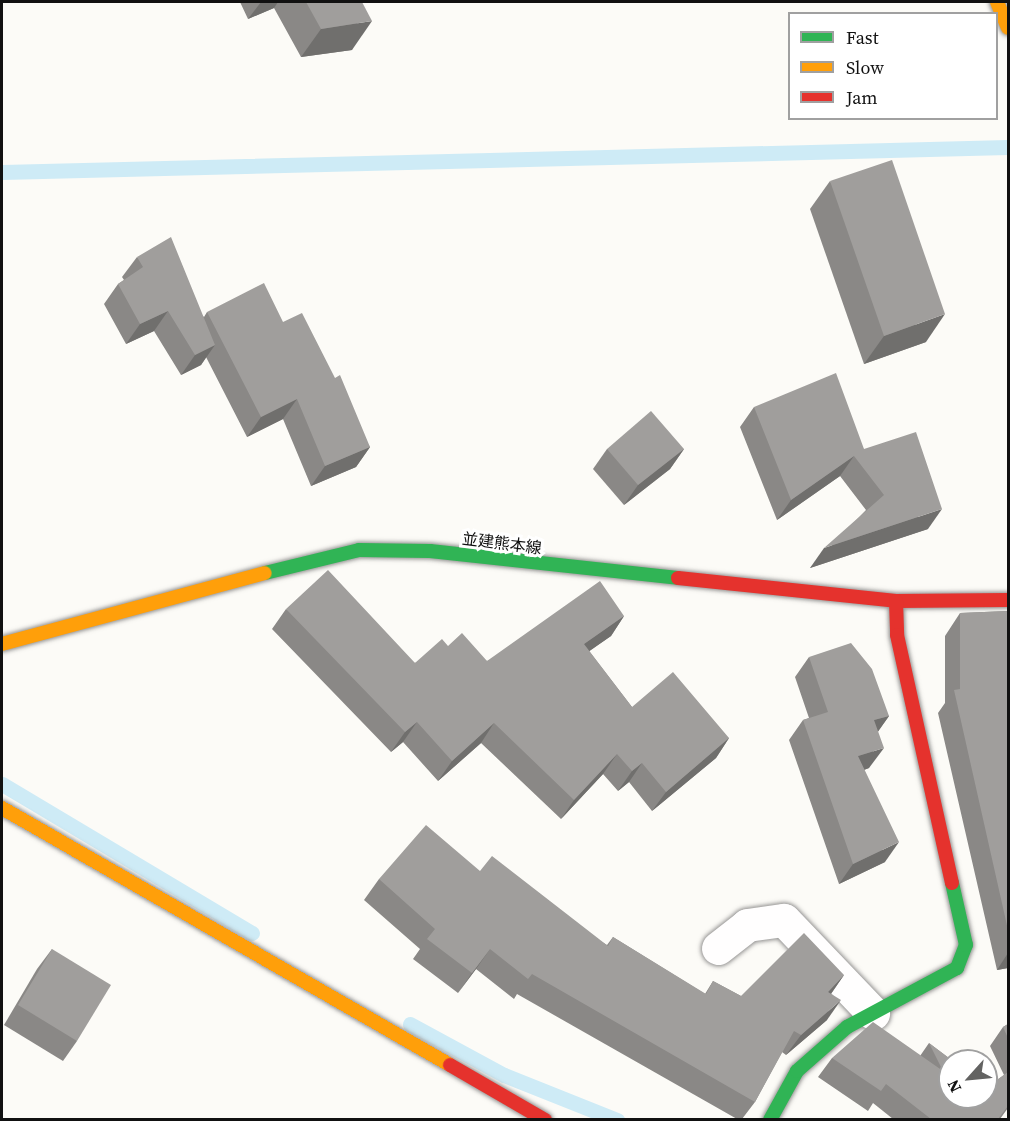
<!DOCTYPE html>
<html>
<head>
<meta charset="utf-8">
<style>
	body { margin:0 }
	#map { position:relative; width:1010px; height:1121px; overflow:hidden; background:#fcfbf7; font-family:"Source Serif 4","Noto Sans JP",serif }
	div>[style] { position:absolute }
	.stream>* { height:15px; margin:-7.5px; padding:0 7.5px; transform-origin:7.5px; border-radius:7.5px; background:#ceebf6 }
	.roads { filter:drop-shadow(0 0 2px #979695) drop-shadow(0 0 2px #979695) }
	.street>* { height:33px; margin:-16.5px; padding:0 16.5px; transform-origin:16.5px; border-radius:16.5px; background:#fffefe }
	.fast>* { height:14px; margin:-7px; padding:0 7px; transform-origin:7px; border-radius:7px; background:#30b455 }
	.slow>* { height:14px; margin:-7px; padding:0 7px; transform-origin:7px; border-radius:7px; background:#ff9f0a }
	.jam>* { height:14px; margin:-7px; padding:0 7px; transform-origin:7px; border-radius:7px; background:#e5322d }
	.wall>* { inset:0; background:#8a8886 }
	.shaded-wall>* { inset:0; background:#706f6d }
	.building>* { inset:0; background:#a09e9c }
	span { translate:-50% -50%; white-space:nowrap; text-align:center; line-height:1.15; -webkit-text-stroke:6px #fff; paint-order:stroke }
	.street-label { font-size:16px; color:#111 }
	.frame { position:absolute; inset:0; border:3px solid #111; pointer-events:none }
	.legend { position:absolute; left:788px; top:12px; width:210px; height:108px; box-sizing:border-box; background:#fff; border:2px solid #a0a0a0; margin:0; padding:8px 10px; list-style:none; font-size:18px; color:#111 }
	.legend li { display:flex; align-items:center; gap:12px; height:30px }
	.legend b { width:30px; border:2px solid #a0a0a0 }
	.north { position:absolute; left:938px; top:1049px; width:60px; height:60px; box-sizing:border-box; background:#fff; border:2px solid #a0a0a0; border-radius:50%; rotate:243deg; font-size:16px; font-weight:700; line-height:24px; text-align:center; color:#111 }
	.north::after { content:''; display:block; margin:auto; width:21px; height:27px; background:#636362; clip-path:polygon(50% 0,100% 100%,50% 72%,0 100%) }
</style>
</head>
<body>
<div id="map">
	<div class="stream">
		<i style="left:2px;top:172px;width:1006px;rotate:-1.42deg"></i>
		<i style="left:2px;top:784px;width:291px;rotate:30.8deg"></i>
		<i style="left:410px;top:1024px;width:107px;rotate:28.5deg"></i>
		<i style="left:504px;top:1075px;width:122px;rotate:21.7deg"></i>
	</div>
	<div class="roads">
		<div class="street">
			<i style="left:718px;top:948px;width:37px;rotate:-38deg"></i>
			<i style="left:747px;top:925px;width:37px;rotate:-8deg"></i>
			<i style="left:784px;top:920px;width:129px;rotate:46.3deg"></i>
		</div>
		<div class="fast">
			<i style="left:265px;top:573px;width:97px;rotate:-13.7deg"></i>
			<i style="left:359px;top:550px;width:71px;rotate:0.8deg"></i>
			<i style="left:430px;top:551px;width:249px;rotate:6.2deg"></i>
			<i style="left:770px;top:1120px;width:56px;rotate:-61.1deg"></i>
			<i style="left:797px;top:1071px;width:67px;rotate:-41.3deg"></i>
			<i style="left:847px;top:1027px;width:125px;rotate:-28.2deg"></i>
			<i style="left:957px;top:968px;width:25px;rotate:-69deg"></i>
			<i style="left:966px;top:945px;width:64px;rotate:-102.7deg"></i>
		</div>
		<div class="slow">
			<i style="left:997px;top:2px;width:28px;rotate:67deg"></i>
			<i style="left:2px;top:644px;width:272px;rotate:-15.1deg"></i>
			<i style="left:2px;top:808px;width:516px;rotate:29.84deg"></i>
		</div>
		<div class="jam">
			<i style="left:678px;top:578px;width:219px;rotate:6deg"></i>
			<i style="left:896px;top:601px;width:112px;rotate:-0.5deg"></i>
			<i style="left:896px;top:601px;width:34px;rotate:88deg"></i>
			<i style="left:897px;top:635px;width:254px;rotate:77.5deg"></i>
			<i style="left:450px;top:1065px;width:110px;rotate:30.1deg"></i>
		</div>
	</div>
	<div class="wall">
		<i style="clip-path:polygon(240px 2px,362px 2px,352px 50px,301px 57px,274px 8px,248px 19px)"></i>
		<i style="clip-path:polygon(830px 181px,926px 342px,864px 364px,810px 209px)"></i>
		<i style="clip-path:polygon(137px 257px,204px 317px,207px 312px,283px 322px,370px 447px,356px 467px,311px 486px,283px 419px,247px 437px,206px 357px,201px 365px,181px 375px,154px 331px,126px 344px,104px 304px,118px 284px,124px 280px,122px 277px)"></i>
		<i style="clip-path:polygon(754px 407px,864px 449px,928px 529px,810px 568px,866px 510px,840px 476px,777px 520px,740px 427px)"></i>
		<i style="clip-path:polygon(607px 449px,684px 449px,670px 469px,624px 505px,593px 469px)"></i>
		<i style="clip-path:polygon(286px 609px,415px 663px,448px 646px,487px 661px,624px 616px,611px 636px,589px 651px,632px 707px,729px 738px,716px 758px,652px 811px,629px 782px,618px 791px,603px 774px,561px 819px,481px 743px,438px 781px,403px 742px,391px 752px,272px 629px)"></i>
		<i style="clip-path:polygon(1008px 611px,1008px 968px,997px 970px,938px 713px,945px 703px,945px 636px,960px 613px)"></i>
		<i style="clip-path:polygon(809px 657px,889px 716px,878px 731px,869px 768px,864px 770px,885px 862px,839px 884px,789px 740px,803px 720px,809px 718px,795px 677px)"></i>
		<i style="clip-path:polygon(480px 871px,607px 945px,613px 937px,705px 994px,713px 981px,741px 996px,844px 975px,831px 994px,827px 1020px,786px 1055px,782px 1052px,755px 1102px,742px 1119px,737px 1119px,517px 994px,514px 999px,476px 969px,458px 993px,413px 959px,420px 949px,364px 900px,379px 879px)"></i>
		<i style="clip-path:polygon(52px 949px,77px 1041px,63px 1061px,4px 1025px,37px 969px)"></i>
		<i style="clip-path:polygon(1008px 1024px,1008px 1108px,1000px 1119px,893px 1119px,873px 1103px,868px 1111px,818px 1077px,832px 1058px,920px 1056px,929px 1043px,987px 1087px,1004px 1075px,990px 1046px,1003px 1027px)"></i>
	</div>
	<div class="shaded-wall">
		<i style="clip-path:polygon(261px 2px,278px 2px,274px 8px,248px 19px)"></i>
		<i style="clip-path:polygon(372px 21px,352px 50px,301px 57px,321px 29px)"></i>
		<i style="clip-path:polygon(168px 311px,154px 331px,126px 344px,140px 324px)"></i>
		<i style="clip-path:polygon(945px 314px,926px 342px,864px 364px,884px 336px)"></i>
		<i style="clip-path:polygon(215px 345px,201px 365px,181px 375px,195px 355px)"></i>
		<i style="clip-path:polygon(297px 399px,283px 419px,247px 437px,261px 417px)"></i>
		<i style="clip-path:polygon(370px 447px,356px 467px,311px 486px,325px 466px)"></i>
		<i style="clip-path:polygon(684px 449px,670px 469px,624px 505px,638px 485px)"></i>
		<i style="clip-path:polygon(854px 456px,840px 476px,777px 520px,791px 500px)"></i>
		<i style="clip-path:polygon(942px 509px,928px 529px,810px 568px,824px 548px)"></i>
		<i style="clip-path:polygon(624px 616px,611px 636px,571px 664px,584px 644px)"></i>
		<i style="clip-path:polygon(889px 716px,875px 736px,874px 720px)"></i>
		<i style="clip-path:polygon(417px 722px,403px 742px,391px 752px,405px 732px)"></i>
		<i style="clip-path:polygon(494px 723px,481px 743px,438px 781px,452px 761px)"></i>
		<i style="clip-path:polygon(729px 738px,716px 758px,652px 811px,666px 792px)"></i>
		<i style="clip-path:polygon(884px 748px,869px 768px,844px 777px,858px 756px)"></i>
		<i style="clip-path:polygon(617px 754px,603px 774px,561px 819px,574px 800px)"></i>
		<i style="clip-path:polygon(642px 763px,629px 782px,618px 791px,632px 771px)"></i>
		<i style="clip-path:polygon(899px 842px,885px 862px,839px 884px,853px 864px)"></i>
		<i style="clip-path:polygon(490px 949px,476px 969px,458px 993px,472px 973px)"></i>
		<i style="clip-path:polygon(1008px 953px,1008px 968px,997px 970px)"></i>
		<i style="clip-path:polygon(844px 975px,830px 995px,828px 992px)"></i>
		<i style="clip-path:polygon(841px 1000px,827px 1020px,786px 1055px,801px 1035px)"></i>
	</div>
	<div class="building">
		<i style="clip-path:polygon(306px 2px,362px 2px,372px 21px,321px 29px)"></i>
		<i style="clip-path:polygon(892px 160px,945px 314px,884px 336px,830px 181px)"></i>
		<i style="clip-path:polygon(171px 237px,215px 345px,195px 355px,168px 311px,140px 324px,118px 284px,143px 267px,137px 257px)"></i>
		<i style="clip-path:polygon(264px 283px,283px 322px,302px 313px,335px 378px,340px 375px,370px 447px,325px 466px,297px 399px,261px 417px,207px 312px)"></i>
		<i style="clip-path:polygon(836px 373px,864px 449px,916px 432px,942px 509px,824px 548px,884px 495px,854px 456px,791px 500px,754px 407px)"></i>
		<i style="clip-path:polygon(651px 411px,684px 449px,638px 485px,607px 449px)"></i>
		<i style="clip-path:polygon(328px 570px,415px 663px,442px 639px,448px 646px,462px 633px,487px 661px,600px 581px,624px 616px,584px 644px,632px 707px,673px 672px,729px 738px,666px 792px,642px 763px,632px 771px,617px 754px,574px 800px,494px 723px,452px 761px,417px 722px,405px 732px,286px 609px)"></i>
		<i style="clip-path:polygon(1008px 611px,1008px 930px,954px 690px,960px 689px,960px 613px)"></i>
		<i style="clip-path:polygon(851px 643px,872px 669px,889px 716px,874px 720px,884px 748px,858px 756px,899px 842px,853px 864px,803px 720px,828px 712px,809px 657px)"></i>
		<i style="clip-path:polygon(426px 825px,480px 871px,492px 856px,608px 946px,613px 937px,706px 994px,713px 981px,741px 996px,804px 933px,844px 975px,828px 992px,841px 1000px,801px 1035px,794px 1031px,755px 1102px,532px 974px,528px 979px,490px 949px,472px 973px,427px 939px,435px 929px,379px 879px)"></i>
		<i style="clip-path:polygon(52px 949px,111px 985px,77px 1041px,18px 1005px)"></i>
		<i style="clip-path:polygon(873px 1022px,943px 1071px,929px 1043px,953px 1061px,950px 1061px,950px 1097px,986px 1097px,986px 1087px,987px 1087px,1008px 1072px,1008px 1106px,998px 1119px,931px 1119px,886px 1084px,881px 1091px,832px 1058px)"></i>
		<i style="clip-path:polygon(1008px 1024px,1008px 1038px,1003px 1027px)"></i>
	</div>
	<div class="street-label">
		<span style="left:502px;top:543px;rotate:7deg">並建熊本線</span>
	</div>
	<div class="frame"></div>
	<ul class="legend">
	<li><b style="height:8px;background:#30b455"></b>Fast</li>
	<li><b style="height:8px;background:#ff9f0a"></b>Slow</li>
	<li><b style="height:8px;background:#e5322d"></b>Jam</li>
	</ul>
	<div class="north">N</div>
</div>
</body>
</html>
